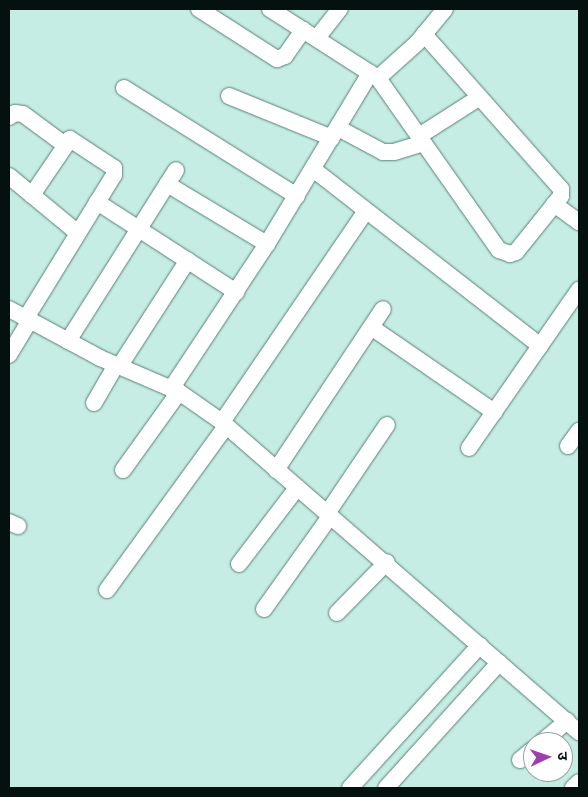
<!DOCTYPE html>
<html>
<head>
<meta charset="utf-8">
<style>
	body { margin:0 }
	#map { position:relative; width:588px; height:797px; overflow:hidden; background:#c5ede4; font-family:"Sofia Sans Condensed","Noto Sans Devanagari",sans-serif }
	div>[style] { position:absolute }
	.roads { filter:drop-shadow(0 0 1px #5b8078) drop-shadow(0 0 1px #5b8078) }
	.minor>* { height:16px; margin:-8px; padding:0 8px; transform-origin:8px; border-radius:8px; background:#fff }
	span { translate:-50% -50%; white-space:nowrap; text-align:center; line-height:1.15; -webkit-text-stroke:4px #fff; paint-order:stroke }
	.frame { position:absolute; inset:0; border:10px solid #04110e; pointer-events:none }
	.north { position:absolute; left:523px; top:732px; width:50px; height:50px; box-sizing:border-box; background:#fff; border:1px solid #9ba09f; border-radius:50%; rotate:87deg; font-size:14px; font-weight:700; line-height:20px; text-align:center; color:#04110e }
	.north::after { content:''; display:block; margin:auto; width:18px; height:22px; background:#9d40aa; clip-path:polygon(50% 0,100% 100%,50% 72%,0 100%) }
</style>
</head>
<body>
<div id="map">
	<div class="roads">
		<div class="minor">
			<i style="left:199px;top:9px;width:93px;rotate:32.7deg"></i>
			<i style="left:277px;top:59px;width:9px;rotate:-21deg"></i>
			<i style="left:285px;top:56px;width:32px;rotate:-55deg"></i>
			<i style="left:270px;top:9px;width:128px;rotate:32.6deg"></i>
			<i style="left:378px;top:78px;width:210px;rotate:54.9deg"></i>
			<i style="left:499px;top:250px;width:12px;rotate:20deg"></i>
			<i style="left:510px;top:254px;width:6px;rotate:-18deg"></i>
			<i style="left:516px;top:252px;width:72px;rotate:-51.2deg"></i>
			<i style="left:561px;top:196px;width:7px;rotate:-90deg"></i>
			<i style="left:561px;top:189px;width:207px;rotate:-131.5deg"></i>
			<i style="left:317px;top:38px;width:37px;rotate:-52deg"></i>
			<i style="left:378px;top:78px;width:52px;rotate:-41.9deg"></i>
			<i style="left:417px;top:43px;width:44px;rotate:-50.5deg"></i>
			<i style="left:124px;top:88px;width:204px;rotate:32deg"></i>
			<i style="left:229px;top:96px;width:111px;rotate:22.2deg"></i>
			<i style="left:9px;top:117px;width:7px;rotate:-34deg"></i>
			<i style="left:15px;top:113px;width:8px;rotate:7deg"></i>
			<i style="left:23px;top:114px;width:52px;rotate:36.4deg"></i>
			<i style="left:338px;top:128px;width:51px;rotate:28.1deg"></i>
			<i style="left:383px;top:152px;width:11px"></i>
			<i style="left:394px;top:152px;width:30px;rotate:-17deg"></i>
			<i style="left:419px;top:136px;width:72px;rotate:-32.6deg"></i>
			<i style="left:313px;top:169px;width:288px;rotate:37.9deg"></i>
			<i style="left:9px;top:176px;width:89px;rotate:39.6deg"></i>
			<i style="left:167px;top:184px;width:117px;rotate:31deg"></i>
			<i style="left:97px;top:202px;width:166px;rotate:32.9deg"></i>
			<i style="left:554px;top:204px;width:31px;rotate:36deg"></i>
			<i style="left:9px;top:309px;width:103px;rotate:28.3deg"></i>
			<i style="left:100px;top:358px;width:86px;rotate:23.3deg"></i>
			<i style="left:179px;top:392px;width:52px;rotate:34.9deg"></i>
			<i style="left:222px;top:422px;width:473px;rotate:41deg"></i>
			<i style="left:26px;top:318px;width:168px;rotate:-58.4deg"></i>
			<i style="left:114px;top:175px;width:7px;rotate:-90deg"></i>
			<i style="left:114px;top:168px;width:53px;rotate:-146.6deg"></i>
			<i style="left:70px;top:139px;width:68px;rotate:124.2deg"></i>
			<i style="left:371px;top:327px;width:150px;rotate:34.6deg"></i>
			<i style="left:68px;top:341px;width:202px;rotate:-57.7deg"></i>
			<i style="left:9px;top:355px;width:41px;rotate:-59deg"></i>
			<i style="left:119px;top:367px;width:127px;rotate:-57.2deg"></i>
			<i style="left:171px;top:389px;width:174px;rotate:-56.5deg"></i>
			<i style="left:267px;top:244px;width:200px;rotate:-58.9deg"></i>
			<i style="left:94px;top:403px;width:44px;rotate:-59.9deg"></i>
			<i style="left:222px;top:422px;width:255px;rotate:-55.7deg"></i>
			<i style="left:568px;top:446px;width:19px;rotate:-54deg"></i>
			<i style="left:469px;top:448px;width:193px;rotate:-55.2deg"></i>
			<i style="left:123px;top:470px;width:96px;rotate:-54.3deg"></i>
			<i style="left:276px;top:470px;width:193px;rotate:-56.4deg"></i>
			<i style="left:328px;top:512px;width:105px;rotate:-55.9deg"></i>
			<i style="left:9px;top:522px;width:10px;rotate:24deg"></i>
			<i style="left:239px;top:564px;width:96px;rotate:-52.7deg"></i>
			<i style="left:107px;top:590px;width:203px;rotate:-54deg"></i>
			<i style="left:264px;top:609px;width:115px;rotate:-54.5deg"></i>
			<i style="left:337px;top:613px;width:71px;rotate:-45.6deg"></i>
			<i style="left:542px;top:742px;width:33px;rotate:-40deg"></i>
			<i style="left:520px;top:760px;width:17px;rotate:-40deg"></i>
			<i style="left:350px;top:788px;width:193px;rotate:-47.7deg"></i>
			<i style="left:386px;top:788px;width:169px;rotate:-47.9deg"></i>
			<i style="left:573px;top:788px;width:8px;rotate:-45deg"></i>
		</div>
	</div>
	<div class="frame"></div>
	<div class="north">उ</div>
</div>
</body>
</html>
